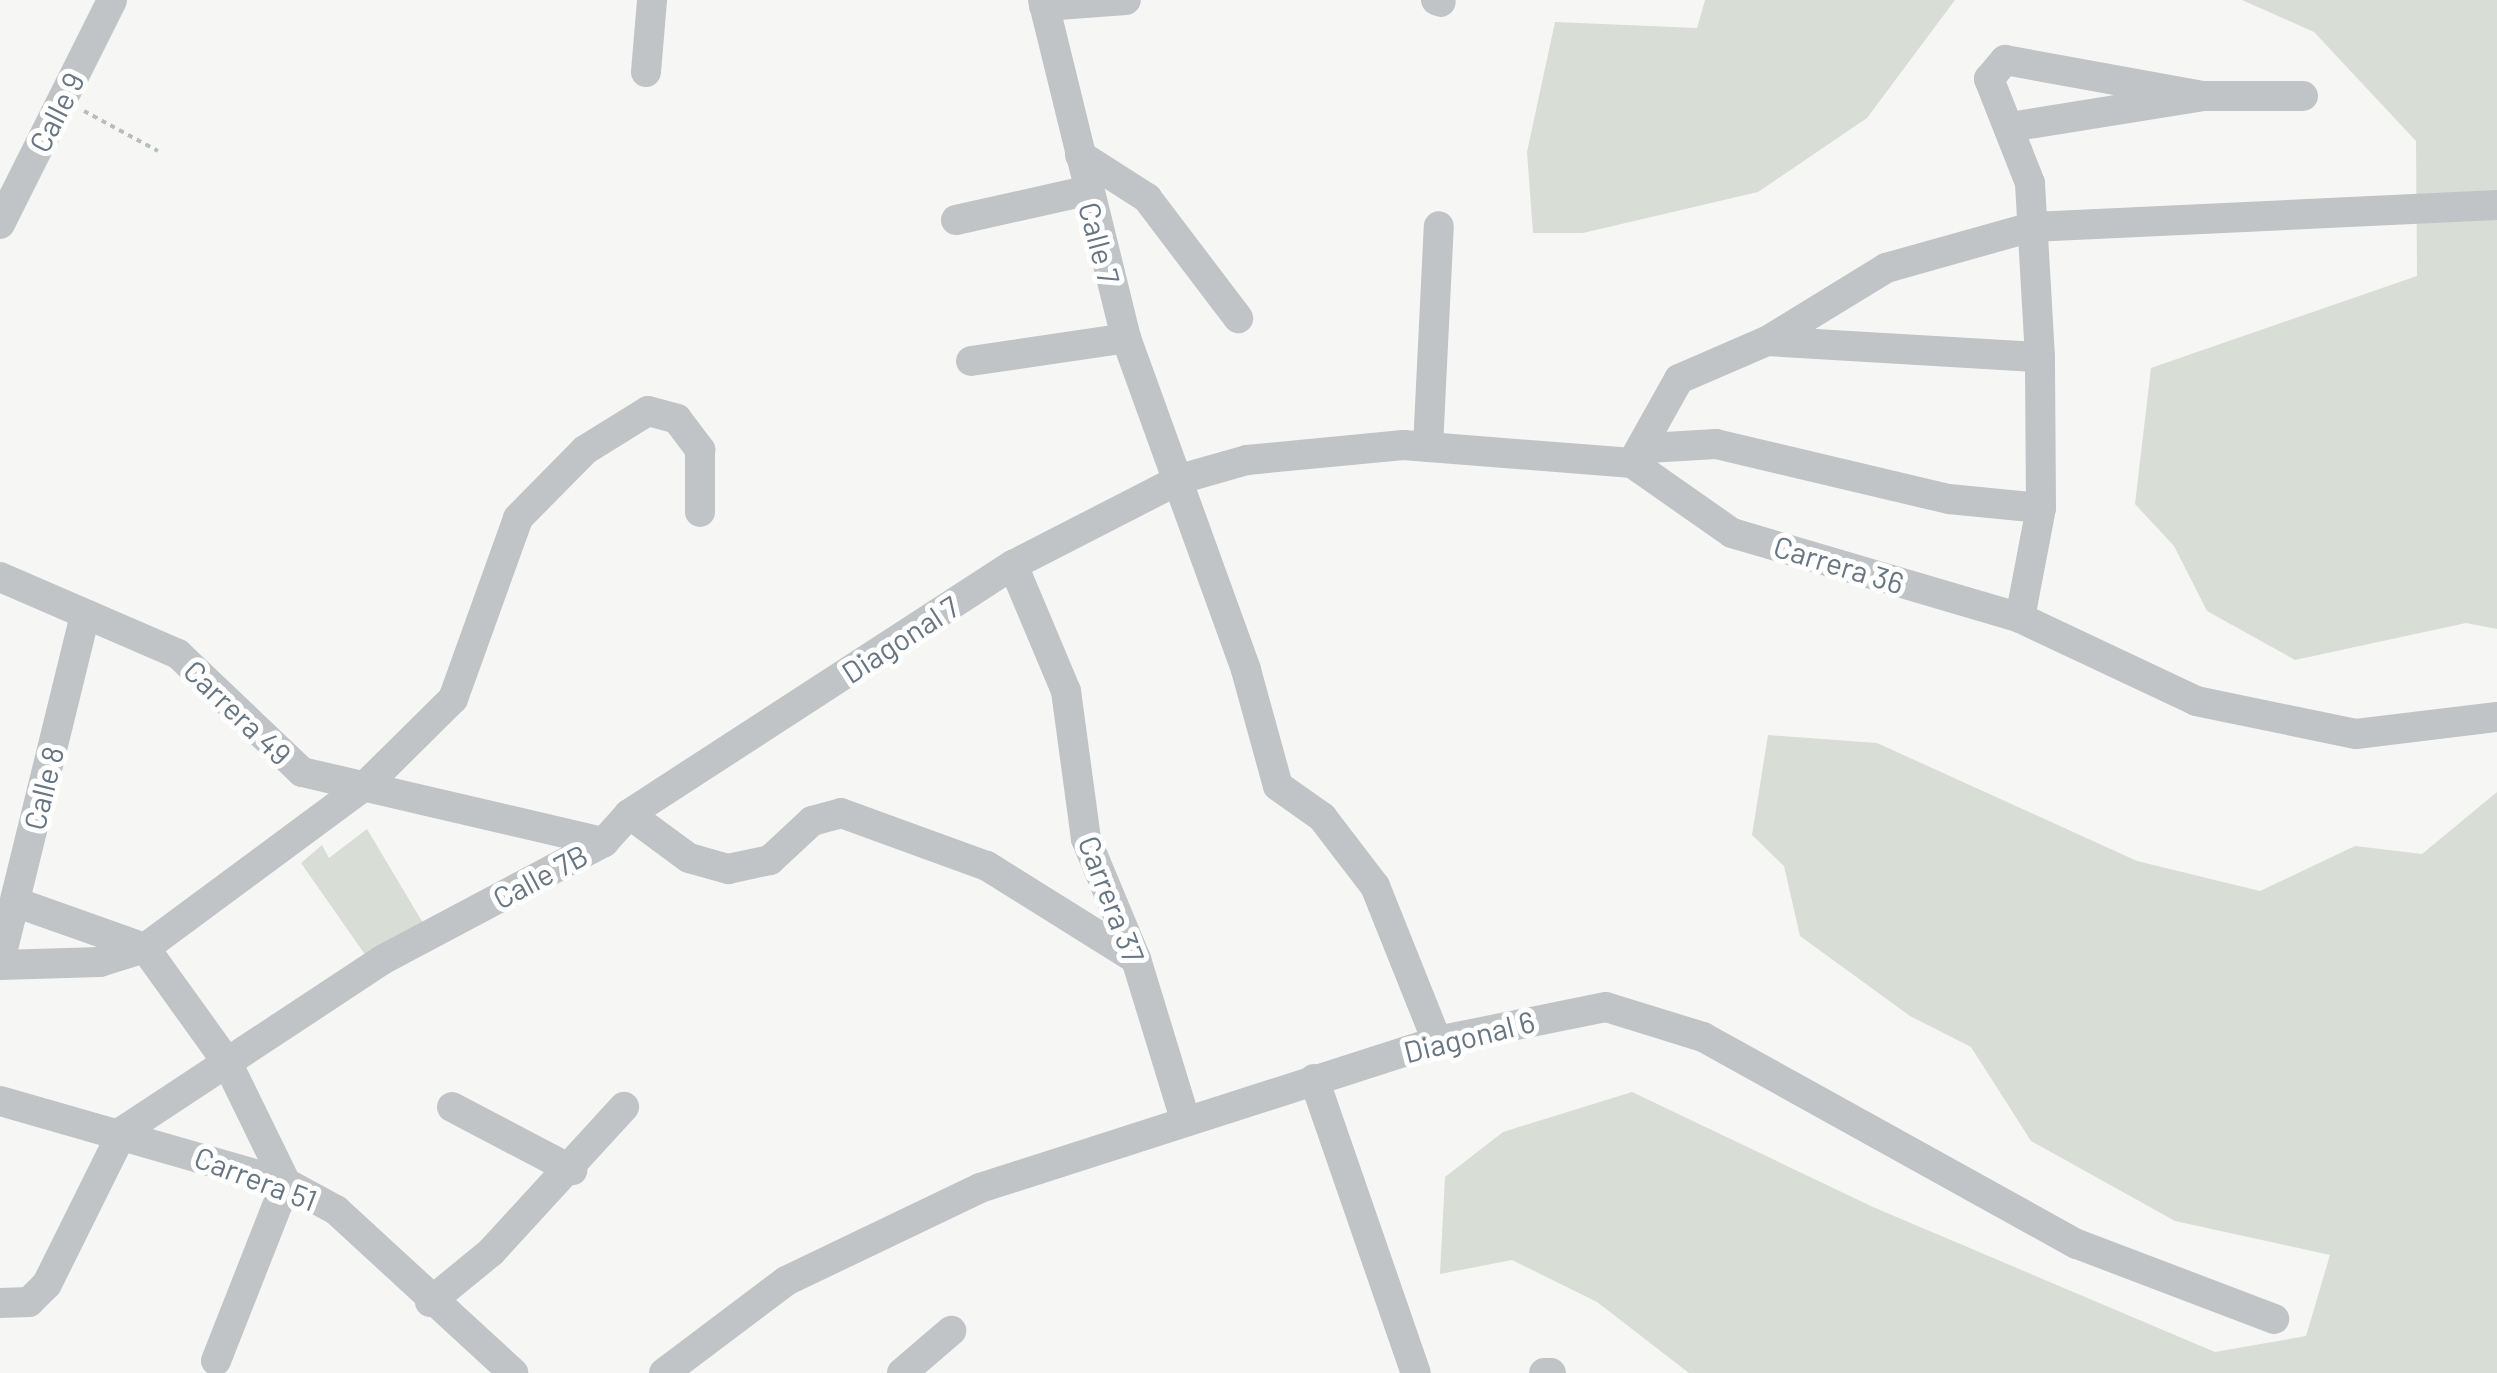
<!DOCTYPE html>
<html>
<head>
<meta charset="utf-8">
<style>
	body { margin:0 }
	#map { position:relative; width:2497px; height:1373px; overflow:hidden; background:#f6f7f4; font-family:Barlow,sans-serif }
	div>[style] { position:absolute }
	.green>* { inset:0; background:#d8ddd5 }
	.path>* { height:4px; margin-top:-2px; transform-origin:0; background:repeating-linear-gradient(90deg,#babdbf 0 5px,transparent 0 10px) }
	.minor>* { height:30px; margin:-15px; padding:0 15px; transform-origin:15px; border-radius:15px; background:#c0c4c7 }
	span { translate:-50% -50%; white-space:nowrap; text-align:center; line-height:1.15; -webkit-text-stroke:10px #fff; paint-order:stroke }
	.street-label { font-size:30px; color:#687683 }
</style>
</head>
<body>
<div id="map">
	<div class="green">
		<i style="clip-path:polygon(1705px 0,1955px 0,1867px 118px,1758px 192px,1583px 233px,1533px 233px,1527px 152px,1555px 22px,1697px 28px)"></i>
		<i style="clip-path:polygon(2242px 0,2497px 0,2497px 629px,2466px 623px,2295px 660px,2207px 611px,2174px 546px,2135px 504px,2151px 368px,2417px 276px,2416px 141px,2314px 32px)"></i>
		<i style="clip-path:polygon(1768px 735px,1877px 743px,2137px 861px,2260px 891px,2355px 846px,2422px 854px,2497px 792px,2497px 1373px,1689px 1373px,1597px 1302px,1512px 1260px,1440px 1274px,1445px 1177px,1503px 1132px,1632px 1092px,1873px 1207px,2215px 1352px,2306px 1336px,2330px 1255px,2175px 1221px,2031px 1141px,1971px 1047px,1910px 1016px,1800px 936px,1784px 866px,1752px 835px)"></i>
		<i style="clip-path:polygon(367px 829px,423px 923px,366px 956px,301px 863px,322px 845px,329px 858px)"></i>
	</div>
	<div class="path">
		<i style="left:84px;top:111px;width:84px;rotate:28.4deg"></i>
	</div>
	<div class="minor">
		<i style="left:1043px;top:0;width:348px;rotate:76.2deg"></i>
		<i style="left:1126px;top:338px;width:353px;rotate:70.1deg"></i>
		<i style="left:1246px;top:670px;width:120px;rotate:74.6deg"></i>
		<i style="left:1278px;top:786px;width:54px;rotate:35.2deg"></i>
		<i style="left:1322px;top:817px;width:87px;rotate:52.5deg"></i>
		<i style="left:1375px;top:886px;width:167px;rotate:68.2deg"></i>
		<i style="left:1436px;top:0;width:5px;rotate:22deg"></i>
		<i style="left:1044px;top:6px;width:82px;rotate:-4.2deg"></i>
		<i style="left:646px;top:72px;width:72px;rotate:-85.2deg"></i>
		<i style="left:2010px;top:127px;width:195px;rotate:-9.1deg"></i>
		<i style="left:2203px;top:96px;width:100px"></i>
		<i style="left:1080px;top:155px;width:80px;rotate:32.7deg"></i>
		<i style="left:1147px;top:198px;width:151px;rotate:52.8deg"></i>
		<i style="left:956px;top:220px;width:133px;rotate:-12.6deg"></i>
		<i style="left:0;top:224px;width:250px;rotate:-63.4deg"></i>
		<i style="left:1767px;top:341px;width:273px;rotate:3.4deg"></i>
		<i style="left:971px;top:361px;width:157px;rotate:-8.4deg"></i>
		<i style="left:1428px;top:447px;width:221px;rotate:-87.2deg"></i>
		<i style="left:1648px;top:448px;width:68px;rotate:-3.4deg"></i>
		<i style="left:1716px;top:444px;width:239px;rotate:13.3deg"></i>
		<i style="left:1949px;top:499px;width:92px;rotate:5.6deg"></i>
		<i style="left:1632px;top:463px;width:96px;rotate:-60.8deg"></i>
		<i style="left:1679px;top:379px;width:96px;rotate:-23.4deg"></i>
		<i style="left:1767px;top:341px;width:140px;rotate:-31.5deg"></i>
		<i style="left:1886px;top:268px;width:152px;rotate:-15.7deg"></i>
		<i style="left:2032px;top:227px;width:466px;rotate:-2.7deg"></i>
		<i style="left:1013px;top:565px;width:137px;rotate:67.2deg"></i>
		<i style="left:1066px;top:691px;width:149px;rotate:82.3deg"></i>
		<i style="left:1086px;top:839px;width:130px;rotate:67.4deg"></i>
		<i style="left:1136px;top:959px;width:167px;rotate:73deg"></i>
		<i style="left:0;top:577px;width:194px;rotate:23.4deg"></i>
		<i style="left:178px;top:654px;width:171px;rotate:43.6deg"></i>
		<i style="left:302px;top:772px;width:310px;rotate:13.1deg"></i>
		<i style="left:2020px;top:618px;width:112px;rotate:-79.2deg"></i>
		<i style="left:2041px;top:508px;width:151px;rotate:-90.4deg"></i>
		<i style="left:2040px;top:357px;width:174px;rotate:-93.3deg"></i>
		<i style="left:2030px;top:183px;width:112px;rotate:-111.5deg"></i>
		<i style="left:1989px;top:79px;width:25px;rotate:-50deg"></i>
		<i style="left:2005px;top:60px;width:201px;rotate:10.3deg"></i>
		<i style="left:629px;top:814px;width:74px;rotate:36.3deg"></i>
		<i style="left:689px;top:858px;width:41px;rotate:15.8deg"></i>
		<i style="left:728px;top:869px;width:43px;rotate:-12.1deg"></i>
		<i style="left:770px;top:860px;width:57px;rotate:-42.9deg"></i>
		<i style="left:812px;top:821px;width:30px;rotate:-15deg"></i>
		<i style="left:841px;top:813px;width:155px;rotate:20deg"></i>
		<i style="left:987px;top:866px;width:176px;rotate:32deg"></i>
		<i style="left:15px;top:902px;width:138px;rotate:19.5deg"></i>
		<i style="left:145px;top:948px;width:140px;rotate:54.3deg"></i>
		<i style="left:227px;top:1062px;width:135px;rotate:64deg"></i>
		<i style="left:286px;top:1183px;width:191px;rotate:111.5deg"></i>
		<i style="left:0;top:961px;width:355px;rotate:-76.2deg"></i>
		<i style="left:0;top:965px;width:100px;rotate:-1.7deg"></i>
		<i style="left:100px;top:962px;width:47px;rotate:-17.3deg"></i>
		<i style="left:145px;top:948px;width:276px;rotate:-36.5deg"></i>
		<i style="left:367px;top:784px;width:121px;rotate:-44.7deg"></i>
		<i style="left:453px;top:699px;width:192px;rotate:-70.2deg"></i>
		<i style="left:518px;top:518px;width:95px;rotate:-45.4deg"></i>
		<i style="left:585px;top:450px;width:74px;rotate:-31.8deg"></i>
		<i style="left:648px;top:411px;width:30px;rotate:15deg"></i>
		<i style="left:677px;top:419px;width:39px;rotate:53deg"></i>
		<i style="left:700px;top:450px;width:62px;rotate:90deg"></i>
		<i style="left:1314px;top:1079px;width:311px;rotate:70.9deg"></i>
		<i style="left:0;top:1101px;width:298px;rotate:16deg"></i>
		<i style="left:286px;top:1183px;width:57px;rotate:28.4deg"></i>
		<i style="left:336px;top:1210px;width:241px;rotate:42.6deg"></i>
		<i style="left:452px;top:1107px;width:136px;rotate:27.7deg"></i>
		<i style="left:430px;top:1302px;width:79px;rotate:-39.3deg"></i>
		<i style="left:491px;top:1252px;width:197px;rotate:-47.5deg"></i>
		<i style="left:0;top:1303px;width:29px;rotate:-2deg"></i>
		<i style="left:29px;top:1302px;width:25px;rotate:-45deg"></i>
		<i style="left:47px;top:1284px;width:171px;rotate:-63.6deg"></i>
		<i style="left:123px;top:1131px;width:310px;rotate:-33.4deg"></i>
		<i style="left:382px;top:960px;width:251px;rotate:-28deg"></i>
		<i style="left:604px;top:842px;width:38px;rotate:-48deg"></i>
		<i style="left:629px;top:814px;width:458px;rotate:-33deg"></i>
		<i style="left:1013px;top:565px;width:188px;rotate:-27.2deg"></i>
		<i style="left:1180px;top:479px;width:70px;rotate:-15.8deg"></i>
		<i style="left:1247px;top:460px;width:157px;rotate:-5.5deg"></i>
		<i style="left:1403px;top:445px;width:230px;rotate:4.5deg"></i>
		<i style="left:1632px;top:463px;width:122px;rotate:35deg"></i>
		<i style="left:1732px;top:533px;width:300px;rotate:16.4deg"></i>
		<i style="left:2020px;top:618px;width:195px;rotate:25.2deg"></i>
		<i style="left:2196px;top:701px;width:163px;rotate:11.7deg"></i>
		<i style="left:2356px;top:734px;width:142px;rotate:-6.9deg"></i>
		<i style="left:664px;top:1373px;width:153px;rotate:-37deg"></i>
		<i style="left:786px;top:1281px;width:215px;rotate:-25.6deg"></i>
		<i style="left:980px;top:1188px;width:480px;rotate:-17.8deg"></i>
		<i style="left:1437px;top:1041px;width:172px;rotate:-11.4deg"></i>
		<i style="left:1606px;top:1007px;width:102px;rotate:17.2deg"></i>
		<i style="left:1703px;top:1037px;width:427px;rotate:29deg"></i>
		<i style="left:2077px;top:1244px;width:211px;rotate:20.8deg"></i>
		<i style="left:902px;top:1373px;width:65px;rotate:-40.6deg"></i>
		<i style="left:1544px;top:1373px;width:7px"></i>
	</div>
	<div class="street-label">
		<span style="left:56px;top:112px;rotate:-63deg">Calle 9</span>
		<span style="left:1100px;top:243px;rotate:75deg">Calle 7</span>
		<span style="left:1839px;top:564px;rotate:17deg">Carrera 36</span>
		<span style="left:900px;top:639px;rotate:-33deg">Diagonal 7</span>
		<span style="left:238px;top:712px;rotate:44deg">Carrera 49</span>
		<span style="left:43px;top:788px;rotate:-76deg">Calle 8</span>
		<span style="left:540px;top:876px;rotate:-28deg">Calle 7B</span>
		<span style="left:1112px;top:899px;rotate:69deg">Carrera 37</span>
		<span style="left:1469px;top:1036px;rotate:-14deg">Diagonal 6</span>
		<span style="left:256px;top:1178px;rotate:21deg">Carrera 51</span>
	</div>
</div>
</body>
</html>
